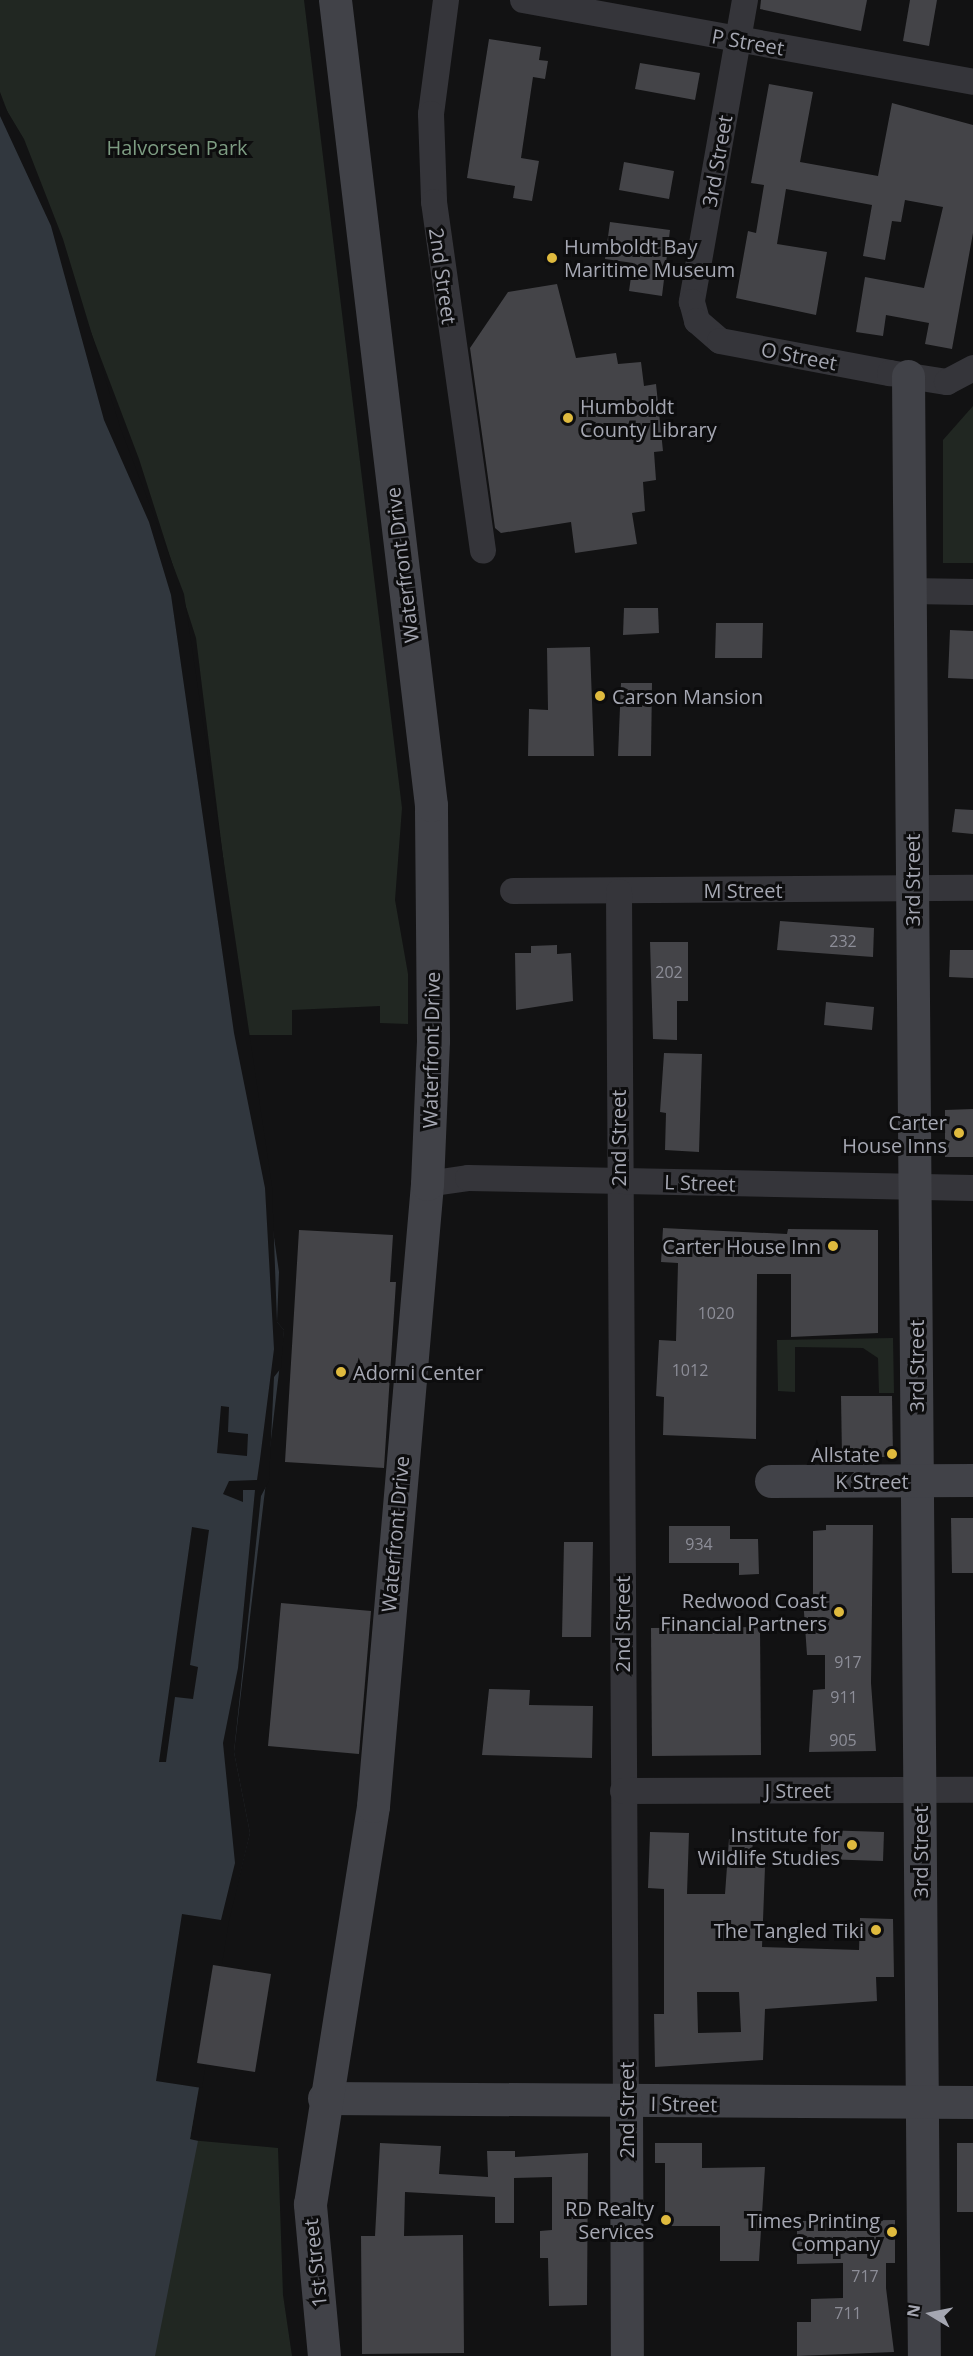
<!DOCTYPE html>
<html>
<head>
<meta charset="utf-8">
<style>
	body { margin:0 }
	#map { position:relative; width:973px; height:2356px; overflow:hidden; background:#121213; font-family:"Open Sans",sans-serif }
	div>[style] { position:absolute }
	.green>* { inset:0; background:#212722 }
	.water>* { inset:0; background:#31373e }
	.pier>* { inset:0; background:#121213 }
	.building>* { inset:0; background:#444448 }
	.street>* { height:26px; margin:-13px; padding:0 13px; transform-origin:13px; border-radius:13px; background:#35353a }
	.secondary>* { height:33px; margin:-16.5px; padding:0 16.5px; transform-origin:16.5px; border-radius:16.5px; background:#414248 }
	.dots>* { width:16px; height:16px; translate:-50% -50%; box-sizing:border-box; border:3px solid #0d0d0e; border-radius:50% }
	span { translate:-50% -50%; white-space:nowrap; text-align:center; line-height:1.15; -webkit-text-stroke:6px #0d0d0e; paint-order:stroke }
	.number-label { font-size:16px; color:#8d8e98 }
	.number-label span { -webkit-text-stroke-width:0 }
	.street-label { font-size:20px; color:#a5a7b2 }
	.park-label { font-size:20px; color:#7d9c82 }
	.poi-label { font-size:20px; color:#a5a7b2 }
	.left { translate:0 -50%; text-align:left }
	.right { translate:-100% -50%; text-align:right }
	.north { position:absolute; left:901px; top:2284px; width:60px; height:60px; -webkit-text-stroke:4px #0d0d0e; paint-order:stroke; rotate:280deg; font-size:16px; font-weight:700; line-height:24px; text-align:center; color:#a5a7b2 }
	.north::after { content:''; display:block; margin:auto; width:21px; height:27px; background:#a5a7b2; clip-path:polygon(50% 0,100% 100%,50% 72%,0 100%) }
</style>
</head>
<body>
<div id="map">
	<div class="green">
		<i style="clip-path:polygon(0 0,304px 0,402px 808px,395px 900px,408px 974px,408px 1024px,380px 1023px,380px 1006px,292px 1010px,292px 1035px,245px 1035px,196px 638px,139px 459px,0 92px)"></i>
		<i style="clip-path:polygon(973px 406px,973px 563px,943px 563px,943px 440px)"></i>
		<i style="clip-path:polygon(893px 1338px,894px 1393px,879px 1393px,878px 1358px,863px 1348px,795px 1347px,795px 1392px,778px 1391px,777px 1340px)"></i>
		<i style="clip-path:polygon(198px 2089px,190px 2140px,278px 2148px,283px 2295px,292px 2356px,81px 2356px)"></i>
	</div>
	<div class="water">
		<i style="clip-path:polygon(0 102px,60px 240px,117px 428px,181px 590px,279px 1272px,277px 1322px,284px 1330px,234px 1752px,250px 1833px,228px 1921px,190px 2139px,198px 2141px,155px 2356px,0 2356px)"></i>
	</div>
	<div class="pier">
		<i style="clip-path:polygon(0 99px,24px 139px,63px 239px,120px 427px,184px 594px,272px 1186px,277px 1322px,284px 1330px,281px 1368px,274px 1377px,269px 1481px,261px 1496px,234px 1752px,250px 1833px,229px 1921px,202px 2088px,156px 2081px,182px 1914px,221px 1920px,235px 1863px,223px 1743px,238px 1668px,255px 1490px,243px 1490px,243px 1502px,223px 1494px,229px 1481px,257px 1480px,260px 1459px,274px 1349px,265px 1188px,234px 1033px,171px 595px,149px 522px,104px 420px,51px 226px,0 116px)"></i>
		<i style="clip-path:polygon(221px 1406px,229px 1407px,228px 1432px,248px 1434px,247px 1456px,217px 1453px)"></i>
		<i style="clip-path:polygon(192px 1527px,209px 1530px,190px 1665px,198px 1667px,193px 1699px,175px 1697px,166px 1762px,159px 1762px)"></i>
	</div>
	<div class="building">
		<i style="clip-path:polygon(761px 0,867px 0,861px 31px,760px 9px)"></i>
		<i style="clip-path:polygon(910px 0,937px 0,929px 46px,903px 41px)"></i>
		<i style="clip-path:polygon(489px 39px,541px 47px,539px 60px,548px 61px,545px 79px,533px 77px,521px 158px,539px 161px,532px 201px,513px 198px,515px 186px,467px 178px)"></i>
		<i style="clip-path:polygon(640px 63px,700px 73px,695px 100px,635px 89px)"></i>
		<i style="clip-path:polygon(769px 84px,813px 92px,800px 162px,878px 176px,892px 103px,973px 125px,973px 233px,952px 349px,925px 344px,929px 323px,886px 315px,883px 336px,856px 332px,865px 277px,924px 288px,943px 207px,905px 200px,901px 222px,892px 221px,885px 260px,863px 256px,872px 205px,786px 189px,777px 244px,827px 252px,816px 315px,736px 298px,748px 231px,756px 233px,764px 185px,751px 183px)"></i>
		<i style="clip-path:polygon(624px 162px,674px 171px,669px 199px,619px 190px)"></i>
		<i style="clip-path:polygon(610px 222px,670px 230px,662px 296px,629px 291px,633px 263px,605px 259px)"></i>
		<i style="clip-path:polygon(557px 284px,576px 358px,616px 353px,618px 364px,641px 362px,644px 386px,656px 384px,663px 451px,654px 452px,656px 480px,643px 482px,645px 511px,632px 513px,637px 544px,575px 553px,571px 522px,501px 533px,495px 528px,470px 348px,508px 292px)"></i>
		<i style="clip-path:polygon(624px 608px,658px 608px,659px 633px,623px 635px)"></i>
		<i style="clip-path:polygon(716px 623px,763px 623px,762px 658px,715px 658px)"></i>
		<i style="clip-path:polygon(950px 630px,973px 631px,973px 679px,948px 678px)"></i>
		<i style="clip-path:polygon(590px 647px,594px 756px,528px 756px,529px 709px,548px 710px,547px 648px)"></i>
		<i style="clip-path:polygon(621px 683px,652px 683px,651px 756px,618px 756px)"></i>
		<i style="clip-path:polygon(955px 809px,973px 810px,973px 834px,952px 832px)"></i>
		<i style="clip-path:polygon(780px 921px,874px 928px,873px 957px,777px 950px)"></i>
		<i style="clip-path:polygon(650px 942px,688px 942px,688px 1001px,677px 1001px,677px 1040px,653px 1039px)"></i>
		<i style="clip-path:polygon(557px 945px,557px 954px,571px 953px,573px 1001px,516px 1010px,515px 953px,531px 953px,531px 946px)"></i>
		<i style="clip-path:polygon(950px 950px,973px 950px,973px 978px,949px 977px)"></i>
		<i style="clip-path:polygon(826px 1002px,874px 1007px,872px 1030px,824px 1025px)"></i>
		<i style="clip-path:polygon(664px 1053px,702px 1054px,699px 1152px,665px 1150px,666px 1113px,660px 1112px)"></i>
		<i style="clip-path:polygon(973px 1109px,973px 1157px,945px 1157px,945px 1110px)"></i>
		<i style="clip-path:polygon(663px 1228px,787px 1234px,788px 1229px,878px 1230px,878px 1333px,791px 1337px,791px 1274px,757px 1274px,756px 1439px,663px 1435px,664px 1397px,656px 1396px,659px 1340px,676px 1341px,678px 1263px,661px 1262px)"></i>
		<i style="clip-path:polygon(299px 1230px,393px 1235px,390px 1282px,396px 1282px,384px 1468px,285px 1462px)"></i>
		<i style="clip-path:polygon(841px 1396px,892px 1396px,893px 1457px,842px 1457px)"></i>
		<i style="clip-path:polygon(951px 1518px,973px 1518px,973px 1573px,952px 1573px)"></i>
		<i style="clip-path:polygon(826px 1525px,873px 1525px,871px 1683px,876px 1751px,809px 1752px,813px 1690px,825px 1689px,825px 1655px,807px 1655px,803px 1598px,813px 1598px,813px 1531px,826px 1530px)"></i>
		<i style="clip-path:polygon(669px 1526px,730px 1526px,730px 1539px,758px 1539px,759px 1574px,739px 1575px,739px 1563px,669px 1563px)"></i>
		<i style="clip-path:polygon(564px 1542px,593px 1542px,591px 1637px,562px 1637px)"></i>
		<i style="clip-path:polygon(281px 1603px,371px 1611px,359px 1754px,268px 1746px)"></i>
		<i style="clip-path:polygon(760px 1627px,761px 1755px,652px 1756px,651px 1628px)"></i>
		<i style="clip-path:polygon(489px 1689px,530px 1690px,529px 1705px,593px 1706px,592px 1758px,482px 1755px)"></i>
		<i style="clip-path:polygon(821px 1830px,884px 1832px,883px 1861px,821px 1859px)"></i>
		<i style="clip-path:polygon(evenodd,650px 1832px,689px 1833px,687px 1894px,725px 1894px,729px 1839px,753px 1840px,751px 1866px,765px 1867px,762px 1947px,859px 1950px,860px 1918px,893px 1919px,894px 1977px,876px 1977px,877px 2001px,765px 2009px,763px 2060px,655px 2067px,654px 2014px,664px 2014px,664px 1889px,648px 1888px,650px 1832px,697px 1992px,739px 1992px,741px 2032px,698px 2033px,697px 1992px)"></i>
		<i style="clip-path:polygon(213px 1965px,271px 1974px,255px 2072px,197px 2063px)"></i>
		<i style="clip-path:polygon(380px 2143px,441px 2146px,439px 2174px,488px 2177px,487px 2151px,515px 2151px,515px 2157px,588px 2153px,587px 2305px,549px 2306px,548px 2258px,540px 2258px,540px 2231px,552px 2230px,552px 2177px,514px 2178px,514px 2223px,495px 2223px,495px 2197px,405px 2192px,404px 2236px,463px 2235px,464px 2353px,362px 2354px,361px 2236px,375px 2236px)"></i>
		<i style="clip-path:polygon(655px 2143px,702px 2143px,702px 2168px,765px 2167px,759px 2261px,720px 2261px,720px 2226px,665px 2226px,665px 2163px,655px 2163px)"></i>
		<i style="clip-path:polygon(957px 2143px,973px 2143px,973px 2212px,957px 2212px)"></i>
		<i style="clip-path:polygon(895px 2220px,895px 2263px,886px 2263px,886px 2288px,894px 2352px,797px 2356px,797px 2322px,811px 2322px,811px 2299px,843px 2298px,843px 2263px,797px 2264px,797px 2221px)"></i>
	</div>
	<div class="street">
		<i style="left:446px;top:0;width:115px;rotate:97.5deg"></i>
		<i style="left:431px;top:114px;width:88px;rotate:88deg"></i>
		<i style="left:434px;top:202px;width:352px;rotate:82deg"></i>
		<i style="left:523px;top:0;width:457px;rotate:10.3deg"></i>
		<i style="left:745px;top:0;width:307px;rotate:100deg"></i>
		<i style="left:692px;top:302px;width:20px;rotate:75deg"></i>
		<i style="left:697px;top:321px;width:30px;rotate:41deg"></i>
		<i style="left:720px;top:341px;width:173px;rotate:10.7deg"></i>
		<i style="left:890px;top:373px;width:58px;rotate:9deg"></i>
		<i style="left:947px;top:382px;width:30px;rotate:-28deg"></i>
		<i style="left:909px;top:591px;width:64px;rotate:0.9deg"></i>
		<i style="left:513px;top:891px;width:460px;rotate:-0.4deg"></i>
		<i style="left:619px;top:892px;width:1211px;rotate:89.67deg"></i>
		<i style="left:427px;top:1184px;width:41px;rotate:-8.3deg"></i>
		<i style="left:468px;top:1178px;width:505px;rotate:1.13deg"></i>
		<i style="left:623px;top:1791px;width:350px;rotate:-0.2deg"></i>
	</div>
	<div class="secondary">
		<i style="left:908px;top:376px;width:1980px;rotate:89.54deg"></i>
		<i style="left:771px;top:1481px;width:202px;rotate:-0.3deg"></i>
		<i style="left:324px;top:2098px;width:649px;rotate:0.35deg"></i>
		<i style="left:626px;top:2103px;width:253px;rotate:89.8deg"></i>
		<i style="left:324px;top:2356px;width:153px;rotate:-95.3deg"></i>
		<i style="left:310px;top:2204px;width:403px;rotate:-81deg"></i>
		<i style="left:373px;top:1806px;width:624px;rotate:-85.04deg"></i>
		<i style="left:427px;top:1184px;width:144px;rotate:-87.6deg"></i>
		<i style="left:433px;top:1040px;width:235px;rotate:-90.5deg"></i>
		<i style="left:431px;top:805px;width:811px;rotate:-96.8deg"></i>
	</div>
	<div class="dots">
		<i style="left:552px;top:258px;background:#dfba3e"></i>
		<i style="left:568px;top:418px;background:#dfba3e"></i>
		<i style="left:600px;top:696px;background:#dfba3e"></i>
		<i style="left:959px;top:1133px;background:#dfba3e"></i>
		<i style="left:833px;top:1246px;background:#dfba3e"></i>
		<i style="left:341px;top:1372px;background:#dfba3e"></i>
		<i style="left:892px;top:1454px;background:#dfba3e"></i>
		<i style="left:839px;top:1612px;background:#dfba3e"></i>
		<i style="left:852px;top:1845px;background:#dfba3e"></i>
		<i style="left:876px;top:1930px;background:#dfba3e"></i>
		<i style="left:666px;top:2220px;background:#dfba3e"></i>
		<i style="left:892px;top:2232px;background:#dfba3e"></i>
	</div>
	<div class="number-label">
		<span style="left:843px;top:941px">232</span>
		<span style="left:669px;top:972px">202</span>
		<span style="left:716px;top:1313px">1020</span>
		<span style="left:690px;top:1370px">1012</span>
		<span style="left:699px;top:1544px">934</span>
		<span style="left:848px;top:1662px">917</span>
		<span style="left:844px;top:1697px">911</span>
		<span style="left:843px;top:1740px">905</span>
		<span style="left:865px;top:2276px">717</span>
		<span style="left:848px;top:2313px">711</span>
	</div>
	<div class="street-label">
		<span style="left:748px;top:42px;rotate:10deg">P Street</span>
		<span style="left:717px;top:161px;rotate:-80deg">3rd Street</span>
		<span style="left:443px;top:276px;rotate:82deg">2nd Street</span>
		<span style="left:799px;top:356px;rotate:11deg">O Street</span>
		<span style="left:402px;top:565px;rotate:-97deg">Waterfront Drive</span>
		<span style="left:912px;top:880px;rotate:-90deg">3rd Street</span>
		<span style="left:743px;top:890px">M Street</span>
		<span style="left:431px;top:1050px;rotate:-89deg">Waterfront Drive</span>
		<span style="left:618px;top:1138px;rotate:-90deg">2nd Street</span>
		<span style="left:700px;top:1183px;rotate:2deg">L Street</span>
		<span style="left:916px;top:1366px;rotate:-90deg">3rd Street</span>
		<span style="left:872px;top:1481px">K Street</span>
		<span style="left:395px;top:1534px;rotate:-85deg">Waterfront Drive</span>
		<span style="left:622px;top:1624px;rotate:-90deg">2nd Street</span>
		<span style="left:798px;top:1790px">J Street</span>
		<span style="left:920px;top:1852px;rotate:-90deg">3rd Street</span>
		<span style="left:684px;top:2104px;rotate:1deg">I Street</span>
		<span style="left:626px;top:2110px;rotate:-90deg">2nd Street</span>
		<span style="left:315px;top:2263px;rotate:-96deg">1st Street</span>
	</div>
	<div class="park-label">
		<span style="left:177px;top:147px">Halvorsen Park</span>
	</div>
	<div class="poi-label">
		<span class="left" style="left:564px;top:258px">Humboldt Bay<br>Maritime Museum</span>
		<span class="left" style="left:580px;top:418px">Humboldt<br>County Library</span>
		<span class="left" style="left:612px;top:696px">Carson Mansion</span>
		<span class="right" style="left:947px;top:1134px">Carter<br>House Inns</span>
		<span class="right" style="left:821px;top:1246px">Carter House Inn</span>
		<span class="left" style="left:353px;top:1372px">Adorni Center</span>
		<span class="right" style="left:880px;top:1454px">Allstate</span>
		<span class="right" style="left:827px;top:1612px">Redwood Coast<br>Financial Partners</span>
		<span class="right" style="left:840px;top:1846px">Institute for<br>Wildlife Studies</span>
		<span class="right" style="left:864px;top:1930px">The Tangled Tiki</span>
		<span class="right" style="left:654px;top:2220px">RD Realty<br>Services</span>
		<span class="right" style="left:880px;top:2232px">Times Printing<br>Company</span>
	</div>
	<div class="north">N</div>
</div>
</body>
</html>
